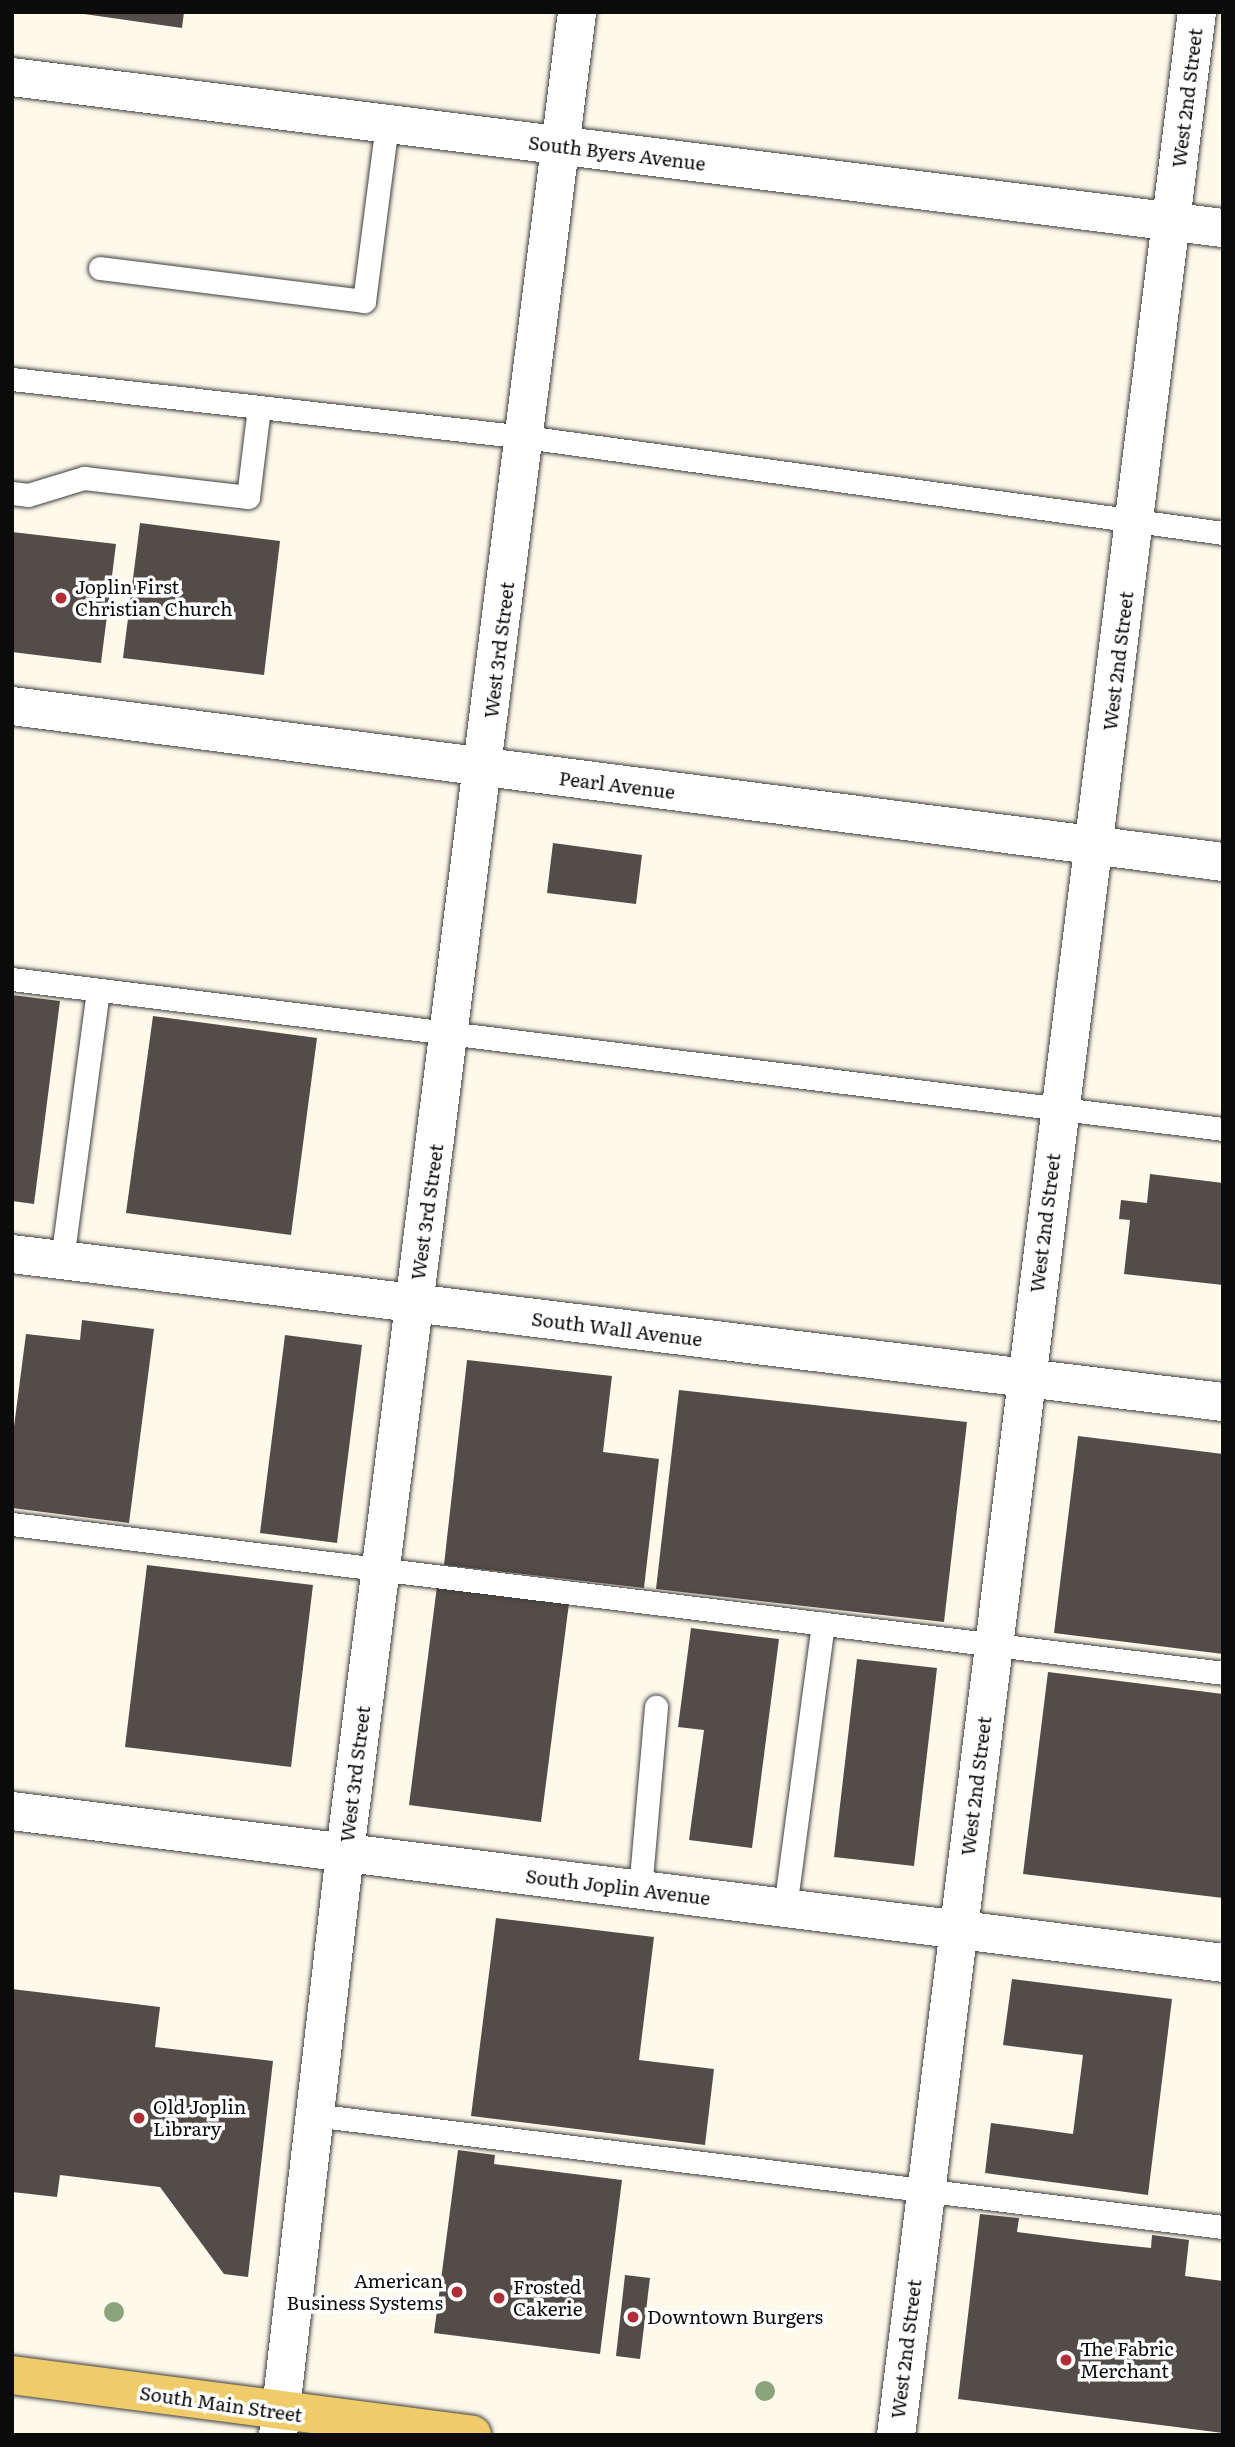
<!DOCTYPE html>
<html>
<head>
<meta charset="utf-8">
<style>
	body { margin:0 }
	#map { position:relative; width:1235px; height:2447px; overflow:hidden; background:#fefaeb; font-family:Literata,serif }
	div>[style] { position:absolute }
	.building>* { inset:0; background:#534c48 }
	.roads { filter:drop-shadow(0 0 2px #3e3e3e) drop-shadow(0 0 2px #3e3e3e) }
	.service>* { height:23px; margin:-11.5px; padding:0 11.5px; transform-origin:11.5px; border-radius:11.5px; background:#fff }
	.minor>* { height:38px; margin:-19px; padding:0 19px; transform-origin:19px; border-radius:19px; background:#fff }
	.tertiary>* { height:38px; margin:-19px; padding:0 19px; transform-origin:19px; border-radius:19px; background:#fff }
	.primary>* { height:38px; margin:-19px; padding:0 19px; transform-origin:19px; border-radius:19px; background:#efcc69 }
	.trees>* { width:20px; height:20px; margin:-10px; border-radius:50%; background:#8ca47c }
	.dots>* { width:19px; height:19px; translate:-50% -50%; box-sizing:border-box; border:4px solid #fff; border-radius:50% }
	span { translate:-50% -50%; white-space:nowrap; text-align:center; line-height:1.15; -webkit-text-stroke:7px #fff; paint-order:stroke }
	.street-label { font-size:19px; color:#0b0b0b }
	.poi-label { font-size:19px; color:#0b0b0b }
	.left { translate:0 -50%; text-align:left }
	.right { translate:-100% -50%; text-align:right }
	.frame { position:absolute; inset:0; border:14px solid #0b0b0b; pointer-events:none }
</style>
</head>
<body>
<div id="map">
	<div class="building">
		<i style="clip-path:polygon(70px 12px,184px 12px,182px 28px)"></i>
		<i style="clip-path:polygon(140px 523px,280px 541px,264px 675px,123px 658px)"></i>
		<i style="clip-path:polygon(12px 532px,116px 544px,101px 663px,12px 652px)"></i>
		<i style="clip-path:polygon(553px 843px,642px 855px,636px 904px,547px 893px)"></i>
		<i style="clip-path:polygon(12px 995px,60px 1001px,34px 1204px,12px 1201px)"></i>
		<i style="clip-path:polygon(153px 1016px,317px 1038px,291px 1235px,126px 1213px)"></i>
		<i style="clip-path:polygon(1150px 1174px,1223px 1183px,1223px 1285px,1124px 1274px,1130px 1220px,1119px 1219px,1121px 1200px,1147px 1203px)"></i>
		<i style="clip-path:polygon(82px 1320px,154px 1329px,129px 1523px,12px 1508px,12px 1442px,26px 1334px,80px 1340px)"></i>
		<i style="clip-path:polygon(285px 1335px,362px 1345px,337px 1543px,260px 1533px)"></i>
		<i style="clip-path:polygon(467px 1360px,612px 1376px,603px 1452px,659px 1459px,644px 1588px,444px 1565px)"></i>
		<i style="clip-path:polygon(679px 1390px,967px 1422px,944px 1622px,656px 1589px)"></i>
		<i style="clip-path:polygon(1078px 1436px,1223px 1454px,1223px 1654px,1054px 1633px)"></i>
		<i style="clip-path:polygon(147px 1565px,313px 1585px,291px 1767px,125px 1747px)"></i>
		<i style="clip-path:polygon(437px 1586px,569px 1603px,541px 1822px,409px 1805px)"></i>
		<i style="clip-path:polygon(691px 1628px,779px 1639px,752px 1848px,689px 1840px,704px 1730px,678px 1727px)"></i>
		<i style="clip-path:polygon(857px 1659px,937px 1668px,914px 1866px,834px 1857px)"></i>
		<i style="clip-path:polygon(1048px 1672px,1223px 1694px,1223px 1898px,1023px 1874px)"></i>
		<i style="clip-path:polygon(496px 1918px,654px 1937px,639px 2060px,714px 2069px,705px 2145px,471px 2116px)"></i>
		<i style="clip-path:polygon(1012px 1979px,1172px 1999px,1148px 2195px,985px 2173px,991px 2123px,1073px 2134px,1083px 2055px,1003px 2045px)"></i>
		<i style="clip-path:polygon(12px 1989px,160px 2007px,155px 2047px,273px 2061px,248px 2277px,224px 2274px,160px 2187px,60px 2175px,57px 2197px,12px 2192px)"></i>
		<i style="clip-path:polygon(458px 2150px,495px 2155px,494px 2164px,622px 2180px,600px 2354px,434px 2333px)"></i>
		<i style="clip-path:polygon(980px 2214px,1019px 2218px,1017px 2232px,1103px 2243px,1151px 2248px,1152px 2235px,1189px 2240px,1185px 2276px,1223px 2281px,1223px 2433px,958px 2399px)"></i>
		<i style="clip-path:polygon(625px 2275px,650px 2278px,640px 2359px,616px 2356px)"></i>
	</div>
	<div class="roads">
		<div class="service">
			<i style="left:100px;top:268px;width:266px;rotate:7.1deg"></i>
			<i style="left:364px;top:301px;width:177px;rotate:-82.6deg"></i>
			<i style="left:12px;top:379px;width:516px;rotate:6.45deg"></i>
			<i style="left:525px;top:437px;width:705px;rotate:7.83deg"></i>
			<i style="left:12px;top:493px;width:16px;rotate:7deg"></i>
			<i style="left:28px;top:495px;width:59px;rotate:-16.9deg"></i>
			<i style="left:84px;top:478px;width:165px;rotate:6.6deg"></i>
			<i style="left:248px;top:497px;width:90px;rotate:-83deg"></i>
			<i style="left:12px;top:979px;width:1220px;rotate:7.06deg"></i>
			<i style="left:62px;top:1260px;width:272px;rotate:-82.4deg"></i>
			<i style="left:12px;top:1524px;width:1220px;rotate:7.01deg"></i>
			<i style="left:640px;top:1890px;width:184px;rotate:-85deg"></i>
			<i style="left:785px;top:1908px;width:287px;rotate:-82.4deg"></i>
			<i style="left:313px;top:2115px;width:917px;rotate:7.02deg"></i>
		</div>
		<div class="minor">
			<i style="left:12px;top:77px;width:1220px;rotate:7.11deg"></i>
			<i style="left:12px;top:706px;width:1221px;rotate:7.34deg"></i>
			<i style="left:12px;top:1254px;width:1220px;rotate:6.97deg"></i>
			<i style="left:278px;top:2435px;width:587px;rotate:-83.44deg"></i>
			<i style="left:345px;top:1852px;width:1855px;rotate:-82.81deg"></i>
		</div>
		<div class="tertiary">
			<i style="left:12px;top:1811px;width:1221px;rotate:7.15deg"></i>
			<i style="left:896px;top:2435px;width:2442px;rotate:-82.92deg"></i>
		</div>
		<div class="primary">
			<i style="left:12px;top:2375px;width:464px;rotate:7.4deg"></i>
		</div>
	</div>
	<div class="trees">
		<i style="left:114px;top:2312px"></i>
		<i style="left:765px;top:2391px"></i>
	</div>
	<div class="dots">
		<i style="left:61px;top:598px;background:#b12d36"></i>
		<i style="left:139px;top:2118px;background:#b12d36"></i>
		<i style="left:457px;top:2292px;background:#b12d36"></i>
		<i style="left:499px;top:2298px;background:#b12d36"></i>
		<i style="left:633px;top:2317px;background:#b12d36"></i>
		<i style="left:1066px;top:2360px;background:#b12d36"></i>
	</div>
	<div class="street-label">
		<span style="left:1187px;top:98px;rotate:-83deg">West 2nd Street</span>
		<span style="left:617px;top:153px;rotate:7deg">South Byers Avenue</span>
		<span style="left:499px;top:650px;rotate:-83deg">West 3rd Street</span>
		<span style="left:1118px;top:661px;rotate:-83deg">West 2nd Street</span>
		<span style="left:617px;top:785px;rotate:7deg">Pearl Avenue</span>
		<span style="left:427px;top:1212px;rotate:-82deg">West 3rd Street</span>
		<span style="left:1045px;top:1223px;rotate:-83deg">West 2nd Street</span>
		<span style="left:617px;top:1329px;rotate:7deg">South Wall Avenue</span>
		<span style="left:355px;top:1774px;rotate:-83deg">West 3rd Street</span>
		<span style="left:976px;top:1786px;rotate:-83deg">West 2nd Street</span>
		<span style="left:618px;top:1887px;rotate:7deg">South Joplin Avenue</span>
		<span style="left:906px;top:2349px;rotate:-83deg">West 2nd Street</span>
		<span style="left:221px;top:2404px;rotate:8deg">South Main Street</span>
	</div>
	<div class="poi-label">
		<span class="left" style="left:75px;top:598px">Joplin First<br>Christian Church</span>
		<span class="left" style="left:153px;top:2118px">Old Joplin<br>Library</span>
		<span class="right" style="left:443px;top:2292px">American<br>Business Systems</span>
		<span class="left" style="left:513px;top:2298px">Frosted<br>Cakerie</span>
		<span class="left" style="left:647px;top:2317px">Downtown Burgers</span>
		<span class="left" style="left:1080px;top:2360px">The Fabric<br>Merchant</span>
	</div>
	<div class="frame"></div>
</div>
</body>
</html>
